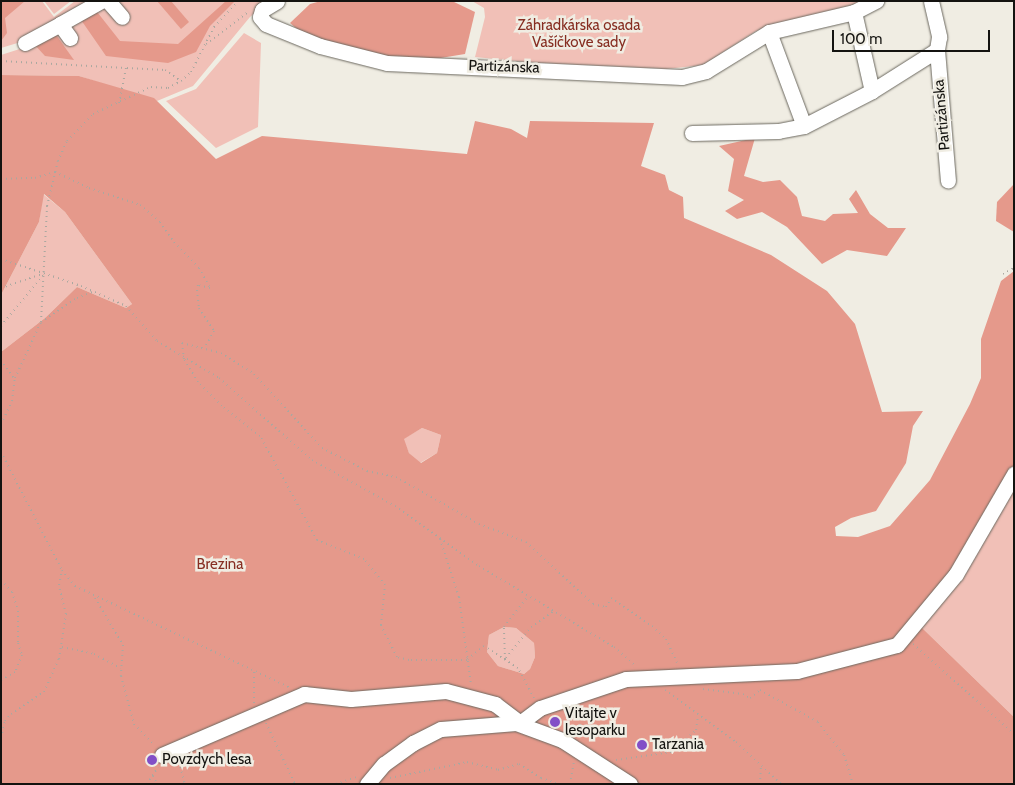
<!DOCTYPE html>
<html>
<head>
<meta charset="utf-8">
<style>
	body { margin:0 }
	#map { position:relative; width:1015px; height:785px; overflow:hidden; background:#f0ede3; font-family:Cabin,sans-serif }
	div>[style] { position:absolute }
	.green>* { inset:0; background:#f1c0b7 }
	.forest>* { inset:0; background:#e5998b }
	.path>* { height:2px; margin-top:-1px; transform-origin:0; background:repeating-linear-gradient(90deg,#aaa8a0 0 1px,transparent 0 5px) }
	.roads { filter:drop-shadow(0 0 1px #6b685f) drop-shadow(0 0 1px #6b685f) }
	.minor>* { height:15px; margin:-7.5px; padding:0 7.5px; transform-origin:7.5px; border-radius:7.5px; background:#fff }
	.dots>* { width:14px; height:14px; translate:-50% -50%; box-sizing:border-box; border:2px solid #f0ede3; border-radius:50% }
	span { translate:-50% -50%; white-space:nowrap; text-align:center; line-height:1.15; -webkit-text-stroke:5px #f0ede3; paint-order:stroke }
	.park-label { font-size:15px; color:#872e22 }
	.street-label { font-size:15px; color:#141310 }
	.poi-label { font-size:15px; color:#141310 }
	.left { translate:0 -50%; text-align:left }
	.frame { position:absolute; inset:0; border:2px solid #141310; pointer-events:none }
	.scale { position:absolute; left:832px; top:30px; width:158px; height:22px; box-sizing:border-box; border:2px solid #141310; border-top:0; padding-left:6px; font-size:15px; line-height:18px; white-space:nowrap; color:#141310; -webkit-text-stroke:4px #f0ede3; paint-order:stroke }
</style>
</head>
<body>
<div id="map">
	<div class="green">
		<i style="clip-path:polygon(6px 1px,42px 1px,54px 17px,75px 1px,94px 1px,24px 41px,1px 48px,1px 4px)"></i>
		<i style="clip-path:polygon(44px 1px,71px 1px,54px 14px)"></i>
		<i style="clip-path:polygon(110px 1px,268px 1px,250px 17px,193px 86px,157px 101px,79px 76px,1px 75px,1px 55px,29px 46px)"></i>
		<i style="clip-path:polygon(472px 1px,868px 1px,756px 31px,703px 65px,666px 69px,537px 63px,475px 57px,485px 17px,484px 8px)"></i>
		<i style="clip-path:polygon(244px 33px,261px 43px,258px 127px,216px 148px,166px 101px,196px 89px)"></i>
		<i style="clip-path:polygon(43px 194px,65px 212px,132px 304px,126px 308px,77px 287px,45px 318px,1px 352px,1px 295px,39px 222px)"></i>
		<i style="clip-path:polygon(422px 428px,441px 435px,437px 453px,420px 463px,409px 453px,403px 439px)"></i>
		<i style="clip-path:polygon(1014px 477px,1014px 717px,918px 624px)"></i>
		<i style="clip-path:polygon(504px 627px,516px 628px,534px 643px,535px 657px,530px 669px,524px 674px,498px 666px,487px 652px,489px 635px)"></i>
	</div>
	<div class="forest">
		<i style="clip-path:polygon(1px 1px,25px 1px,5px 18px,7px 33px,1px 41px)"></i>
		<i style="clip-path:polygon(157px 1px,171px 1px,189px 22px,181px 29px)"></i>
		<i style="clip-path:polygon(226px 1px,235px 1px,210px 26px,196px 52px,168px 63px,106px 56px,79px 17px,94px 8px,120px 41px,178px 44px)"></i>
		<i style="clip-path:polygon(321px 1px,452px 1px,475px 12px,465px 54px,416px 62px,310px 40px,290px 23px,310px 4px)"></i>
		<i style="clip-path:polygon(54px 32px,74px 60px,45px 56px,34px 44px)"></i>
		<i style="clip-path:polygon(evenodd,1px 75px,79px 76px,154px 98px,216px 159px,262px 136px,467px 154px,475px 121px,511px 129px,527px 138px,530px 121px,654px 123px,641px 166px,665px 175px,669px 190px,683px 197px,684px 218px,771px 255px,827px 291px,855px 324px,882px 412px,923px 411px,913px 426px,906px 463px,876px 511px,851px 518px,835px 527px,836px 536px,858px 537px,890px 526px,930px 480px,970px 404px,981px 378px,981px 339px,1001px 281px,1014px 271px,1014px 477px,918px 624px,1014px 717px,1014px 784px,1px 784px,1px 352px,45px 318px,77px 287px,126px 308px,132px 304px,65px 212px,44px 194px,39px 222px,1px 295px,1px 75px,422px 428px,441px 435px,437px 453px,421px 463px,409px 453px,404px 439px,422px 428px,1px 75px,504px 627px,516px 628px,534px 643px,535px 657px,530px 669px,524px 674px,498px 666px,487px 652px,489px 635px,504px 627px)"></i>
		<i style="clip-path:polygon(755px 138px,744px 176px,763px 182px,780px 180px,797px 197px,802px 216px,825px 221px,833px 214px,858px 213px,849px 199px,856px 190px,870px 214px,888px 228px,906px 228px,887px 256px,847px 250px,822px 264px,787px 227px,762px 212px,737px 219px,725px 211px,744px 200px,728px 191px,734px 159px,719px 146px)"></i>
		<i style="clip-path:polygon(1014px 184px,1014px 232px,996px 221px,997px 202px)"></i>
	</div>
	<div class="path">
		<i style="left:206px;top:44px;width:53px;rotate:-37.3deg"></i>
		<i style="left:1px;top:61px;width:125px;rotate:3.2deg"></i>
		<i style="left:126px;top:68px;width:36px;rotate:101deg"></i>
		<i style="left:127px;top:68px;width:38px;rotate:3deg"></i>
		<i style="left:165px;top:70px;width:19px;rotate:35deg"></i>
		<i style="left:1px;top:179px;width:34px;rotate:-2deg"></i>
		<i style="left:35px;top:178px;width:21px;rotate:-17deg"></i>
		<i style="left:55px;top:172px;width:38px;rotate:25deg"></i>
		<i style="left:89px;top:188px;width:54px;rotate:18.4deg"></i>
		<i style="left:140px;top:205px;width:26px;rotate:40deg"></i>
		<i style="left:160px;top:222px;width:24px;rotate:55deg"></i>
		<i style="left:174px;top:242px;width:36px;rotate:46deg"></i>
		<i style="left:199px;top:268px;width:23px;rotate:61deg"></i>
		<i style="left:210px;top:288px;width:12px;rotate:-166deg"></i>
		<i style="left:198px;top:285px;width:5px;rotate:101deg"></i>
		<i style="left:197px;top:290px;width:18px;rotate:84deg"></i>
		<i style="left:199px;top:308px;width:27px;rotate:57deg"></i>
		<i style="left:214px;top:331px;width:18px;rotate:119deg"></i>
		<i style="left:1px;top:259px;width:84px;rotate:18.6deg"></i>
		<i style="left:81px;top:286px;width:49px;rotate:24deg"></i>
		<i style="left:126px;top:306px;width:47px;rotate:48.5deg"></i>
		<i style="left:157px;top:341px;width:72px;rotate:30.8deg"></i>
		<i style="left:219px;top:378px;width:124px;rotate:41.4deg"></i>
		<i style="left:312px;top:460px;width:95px;rotate:29deg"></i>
		<i style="left:395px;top:506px;width:103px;rotate:35.5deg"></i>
		<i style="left:479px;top:566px;width:157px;rotate:31deg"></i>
		<i style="left:614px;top:647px;width:29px;rotate:41deg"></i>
		<i style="left:1003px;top:274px;width:13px;rotate:-29deg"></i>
		<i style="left:1px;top:288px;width:46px;rotate:-18.8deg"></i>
		<i style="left:41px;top:322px;width:43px;rotate:-33.7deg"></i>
		<i style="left:77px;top:298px;width:17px;rotate:-21deg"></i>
		<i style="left:1px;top:326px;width:69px;rotate:-50.3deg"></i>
		<i style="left:1px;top:360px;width:22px;rotate:54deg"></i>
		<i style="left:1px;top:424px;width:25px;rotate:-64deg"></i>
		<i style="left:12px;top:401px;width:23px;rotate:-83deg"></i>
		<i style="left:15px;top:378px;width:62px;rotate:-65.1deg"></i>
		<i style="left:41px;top:322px;width:116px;rotate:-87deg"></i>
		<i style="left:47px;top:206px;width:46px;rotate:-76.3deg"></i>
		<i style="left:58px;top:161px;width:22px;rotate:-66deg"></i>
		<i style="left:67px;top:141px;width:37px;rotate:-46deg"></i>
		<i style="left:93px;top:114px;width:64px;rotate:-25deg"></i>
		<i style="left:151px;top:87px;width:17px;rotate:3deg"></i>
		<i style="left:168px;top:88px;width:15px;rotate:-28deg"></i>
		<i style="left:181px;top:81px;width:13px;rotate:-42deg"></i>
		<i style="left:191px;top:72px;width:51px;rotate:-62.9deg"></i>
		<i style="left:214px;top:27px;width:35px;rotate:-47deg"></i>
		<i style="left:1px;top:452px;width:133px;rotate:62.7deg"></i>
		<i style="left:62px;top:570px;width:21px;rotate:51deg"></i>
		<i style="left:75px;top:586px;width:237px;rotate:25.3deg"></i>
		<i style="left:440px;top:539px;width:61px;rotate:71.9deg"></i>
		<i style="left:459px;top:597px;width:89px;rotate:82.2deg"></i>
		<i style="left:1px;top:580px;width:16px;rotate:47deg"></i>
		<i style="left:12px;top:592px;width:20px;rotate:72deg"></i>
		<i style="left:18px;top:611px;width:32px;rotate:90deg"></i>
		<i style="left:18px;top:643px;width:13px;rotate:72deg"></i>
		<i style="left:22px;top:655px;width:18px;rotate:112deg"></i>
		<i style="left:15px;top:672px;width:16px;rotate:150deg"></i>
		<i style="left:95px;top:598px;width:55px;rotate:59.2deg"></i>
		<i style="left:123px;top:645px;width:31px;rotate:94deg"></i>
		<i style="left:121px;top:676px;width:50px;rotate:74.8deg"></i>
		<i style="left:134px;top:724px;width:29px;rotate:46deg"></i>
		<i style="left:913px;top:644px;width:135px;rotate:41.7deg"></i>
		<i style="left:62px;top:647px;width:33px;rotate:12deg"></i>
		<i style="left:94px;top:654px;width:30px;rotate:28deg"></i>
		<i style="left:506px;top:658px;width:40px;rotate:-51deg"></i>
		<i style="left:531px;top:627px;width:28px;rotate:-35deg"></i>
		<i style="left:505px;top:659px;width:32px;rotate:-92deg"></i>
		<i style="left:504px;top:627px;width:39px;rotate:-52deg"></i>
		<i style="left:703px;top:689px;width:40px;rotate:7.1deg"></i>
		<i style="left:743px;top:694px;width:8px;rotate:30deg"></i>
		<i style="left:750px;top:698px;width:13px;rotate:-39deg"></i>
		<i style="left:760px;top:690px;width:66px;rotate:28.9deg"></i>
		<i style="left:818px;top:722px;width:42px;rotate:51.8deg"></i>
		<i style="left:844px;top:755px;width:30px;rotate:73deg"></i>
		<i style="left:665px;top:690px;width:88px;rotate:36.2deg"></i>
		<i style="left:736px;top:742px;width:62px;rotate:43deg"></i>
		<i style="left:534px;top:698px;width:34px;rotate:-118deg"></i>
		<i style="left:518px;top:668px;width:40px;rotate:-147.1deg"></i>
		<i style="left:484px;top:646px;width:22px;rotate:141deg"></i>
		<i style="left:467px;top:660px;width:58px;rotate:180deg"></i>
		<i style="left:409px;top:660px;width:12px;rotate:-166deg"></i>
		<i style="left:397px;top:657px;width:36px;rotate:-117deg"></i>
		<i style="left:381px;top:625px;width:40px;rotate:-84.3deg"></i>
		<i style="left:385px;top:585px;width:33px;rotate:-129deg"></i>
		<i style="left:364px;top:559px;width:51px;rotate:-158deg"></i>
		<i style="left:317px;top:540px;width:119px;rotate:-118.7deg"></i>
		<i style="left:260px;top:436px;width:48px;rotate:-141.7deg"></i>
		<i style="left:222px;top:406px;width:34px;rotate:-135deg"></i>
		<i style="left:198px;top:382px;width:27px;rotate:-121deg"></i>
		<i style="left:184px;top:359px;width:16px;rotate:-97deg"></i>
		<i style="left:182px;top:343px;width:40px;rotate:14.4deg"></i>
		<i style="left:221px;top:353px;width:39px;rotate:32deg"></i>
		<i style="left:254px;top:374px;width:100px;rotate:47.4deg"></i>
		<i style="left:322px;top:448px;width:51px;rotate:27.1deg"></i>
		<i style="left:367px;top:471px;width:30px;rotate:12deg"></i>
		<i style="left:396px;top:477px;width:95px;rotate:29.5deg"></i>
		<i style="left:479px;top:524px;width:50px;rotate:21deg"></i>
		<i style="left:526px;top:542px;width:91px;rotate:42.8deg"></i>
		<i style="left:593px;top:604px;width:13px;rotate:13deg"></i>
		<i style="left:606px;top:607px;width:10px;rotate:-61deg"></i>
		<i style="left:611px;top:598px;width:50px;rotate:34.3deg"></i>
		<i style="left:652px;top:626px;width:19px;rotate:43deg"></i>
		<i style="left:666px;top:639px;width:26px;rotate:65deg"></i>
		<i style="left:254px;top:703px;width:33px;rotate:-90deg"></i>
		<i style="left:266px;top:723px;width:68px;rotate:64.6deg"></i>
		<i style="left:578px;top:735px;width:29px;rotate:-78deg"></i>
		<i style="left:1px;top:738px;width:17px;rotate:-77deg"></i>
		<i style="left:5px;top:721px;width:9px;rotate:-49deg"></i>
		<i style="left:11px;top:714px;width:40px;rotate:-34deg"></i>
		<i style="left:44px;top:692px;width:36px;rotate:-66deg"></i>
		<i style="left:59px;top:659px;width:46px;rotate:-81.2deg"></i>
		<i style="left:66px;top:614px;width:30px;rotate:-104deg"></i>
		<i style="left:59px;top:585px;width:15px;rotate:-79deg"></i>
		<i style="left:616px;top:760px;width:56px;rotate:-8.3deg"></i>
		<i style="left:671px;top:752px;width:33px;rotate:-41deg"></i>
		<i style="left:696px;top:730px;width:14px;rotate:-82deg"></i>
		<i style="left:179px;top:762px;width:23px;rotate:75deg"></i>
		<i style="left:153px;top:776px;width:9px;rotate:63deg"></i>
		<i style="left:390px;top:778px;width:79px;rotate:-11.7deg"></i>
		<i style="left:467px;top:762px;width:32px;rotate:14deg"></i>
		<i style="left:498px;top:770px;width:22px;rotate:-16deg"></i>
		<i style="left:519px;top:764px;width:26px;rotate:32deg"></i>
		<i style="left:541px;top:778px;width:19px;rotate:18deg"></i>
		<i style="left:147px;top:784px;width:20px;rotate:-57deg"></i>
		<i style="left:336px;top:784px;width:21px;rotate:-19deg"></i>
		<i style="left:570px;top:784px;width:23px;rotate:-80deg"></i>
		<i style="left:760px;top:784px;width:19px;rotate:-87deg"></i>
	</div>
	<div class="roads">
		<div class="minor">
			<i style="left:108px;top:1px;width:21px;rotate:49deg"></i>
			<i style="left:277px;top:1px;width:17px;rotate:149deg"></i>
			<i style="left:262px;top:10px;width:7px;rotate:106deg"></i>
			<i style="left:260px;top:17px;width:9px;rotate:49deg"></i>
			<i style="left:266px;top:24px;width:58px;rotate:22.2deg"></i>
			<i style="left:320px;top:46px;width:69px;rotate:14.2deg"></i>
			<i style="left:387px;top:63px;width:295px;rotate:2.7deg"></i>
			<i style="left:682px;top:77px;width:25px;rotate:-14deg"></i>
			<i style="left:706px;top:71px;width:74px;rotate:-31.8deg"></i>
			<i style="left:769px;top:32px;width:87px;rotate:-13.2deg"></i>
			<i style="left:854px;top:12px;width:25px;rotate:-27deg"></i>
			<i style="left:931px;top:1px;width:37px;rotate:77deg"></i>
			<i style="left:939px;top:37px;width:13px;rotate:99deg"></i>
			<i style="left:937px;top:50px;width:131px;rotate:85.2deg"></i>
			<i style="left:854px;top:12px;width:81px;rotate:77.2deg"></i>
			<i style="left:769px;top:32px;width:100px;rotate:69.6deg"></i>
			<i style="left:70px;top:38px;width:17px;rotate:-126deg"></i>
			<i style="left:60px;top:24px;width:47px;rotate:-29.3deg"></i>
			<i style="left:25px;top:43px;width:40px;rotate:-28deg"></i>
			<i style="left:692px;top:133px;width:86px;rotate:-1.3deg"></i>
			<i style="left:778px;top:131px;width:26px;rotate:-11deg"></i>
			<i style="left:804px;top:126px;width:76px;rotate:-27.2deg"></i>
			<i style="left:872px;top:91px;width:77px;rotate:-32.2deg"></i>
			<i style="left:520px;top:723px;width:25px;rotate:-37deg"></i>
			<i style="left:540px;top:708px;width:91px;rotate:-18.6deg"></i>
			<i style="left:626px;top:679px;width:171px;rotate:-2.7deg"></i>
			<i style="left:797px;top:671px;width:103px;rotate:-14.6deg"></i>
			<i style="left:897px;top:645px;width:92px;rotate:-50.3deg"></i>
			<i style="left:956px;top:574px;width:116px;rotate:-59.9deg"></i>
			<i style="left:162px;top:755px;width:155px;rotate:-23.2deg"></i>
			<i style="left:304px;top:694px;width:47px;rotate:6.1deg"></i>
			<i style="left:351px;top:699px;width:95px;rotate:-4.8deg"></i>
			<i style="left:446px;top:691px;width:51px;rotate:14.9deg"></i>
			<i style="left:495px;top:704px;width:31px;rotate:37deg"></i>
			<i style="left:367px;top:784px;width:26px;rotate:-50deg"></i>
			<i style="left:384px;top:764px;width:36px;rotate:-36deg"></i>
			<i style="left:413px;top:743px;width:31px;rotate:-27deg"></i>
			<i style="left:441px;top:729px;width:75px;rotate:-4.6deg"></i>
			<i style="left:516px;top:723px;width:49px;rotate:20.3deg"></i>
			<i style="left:562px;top:740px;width:81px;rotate:32.9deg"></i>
		</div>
	</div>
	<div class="dots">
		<i style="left:555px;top:722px;background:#824fc7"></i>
		<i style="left:642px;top:745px;background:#824fc7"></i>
		<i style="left:152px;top:760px;background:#824fc7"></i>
	</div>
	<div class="park-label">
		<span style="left:579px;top:34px">Záhradkárska osada<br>Vašíčkove sady</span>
		<span style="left:220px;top:565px">Brezina</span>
	</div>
	<div class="street-label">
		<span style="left:504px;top:67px;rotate:2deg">Partizánska</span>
		<span style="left:942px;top:115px;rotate:-95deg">Partizánska</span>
	</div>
	<div class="poi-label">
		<span class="left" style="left:565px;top:722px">Vitajte v<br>lesoparku</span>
		<span class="left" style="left:652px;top:745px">Tarzania</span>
		<span class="left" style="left:162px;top:760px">Povzdych lesa</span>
	</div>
	<div class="frame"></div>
	<div class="scale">100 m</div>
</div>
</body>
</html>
